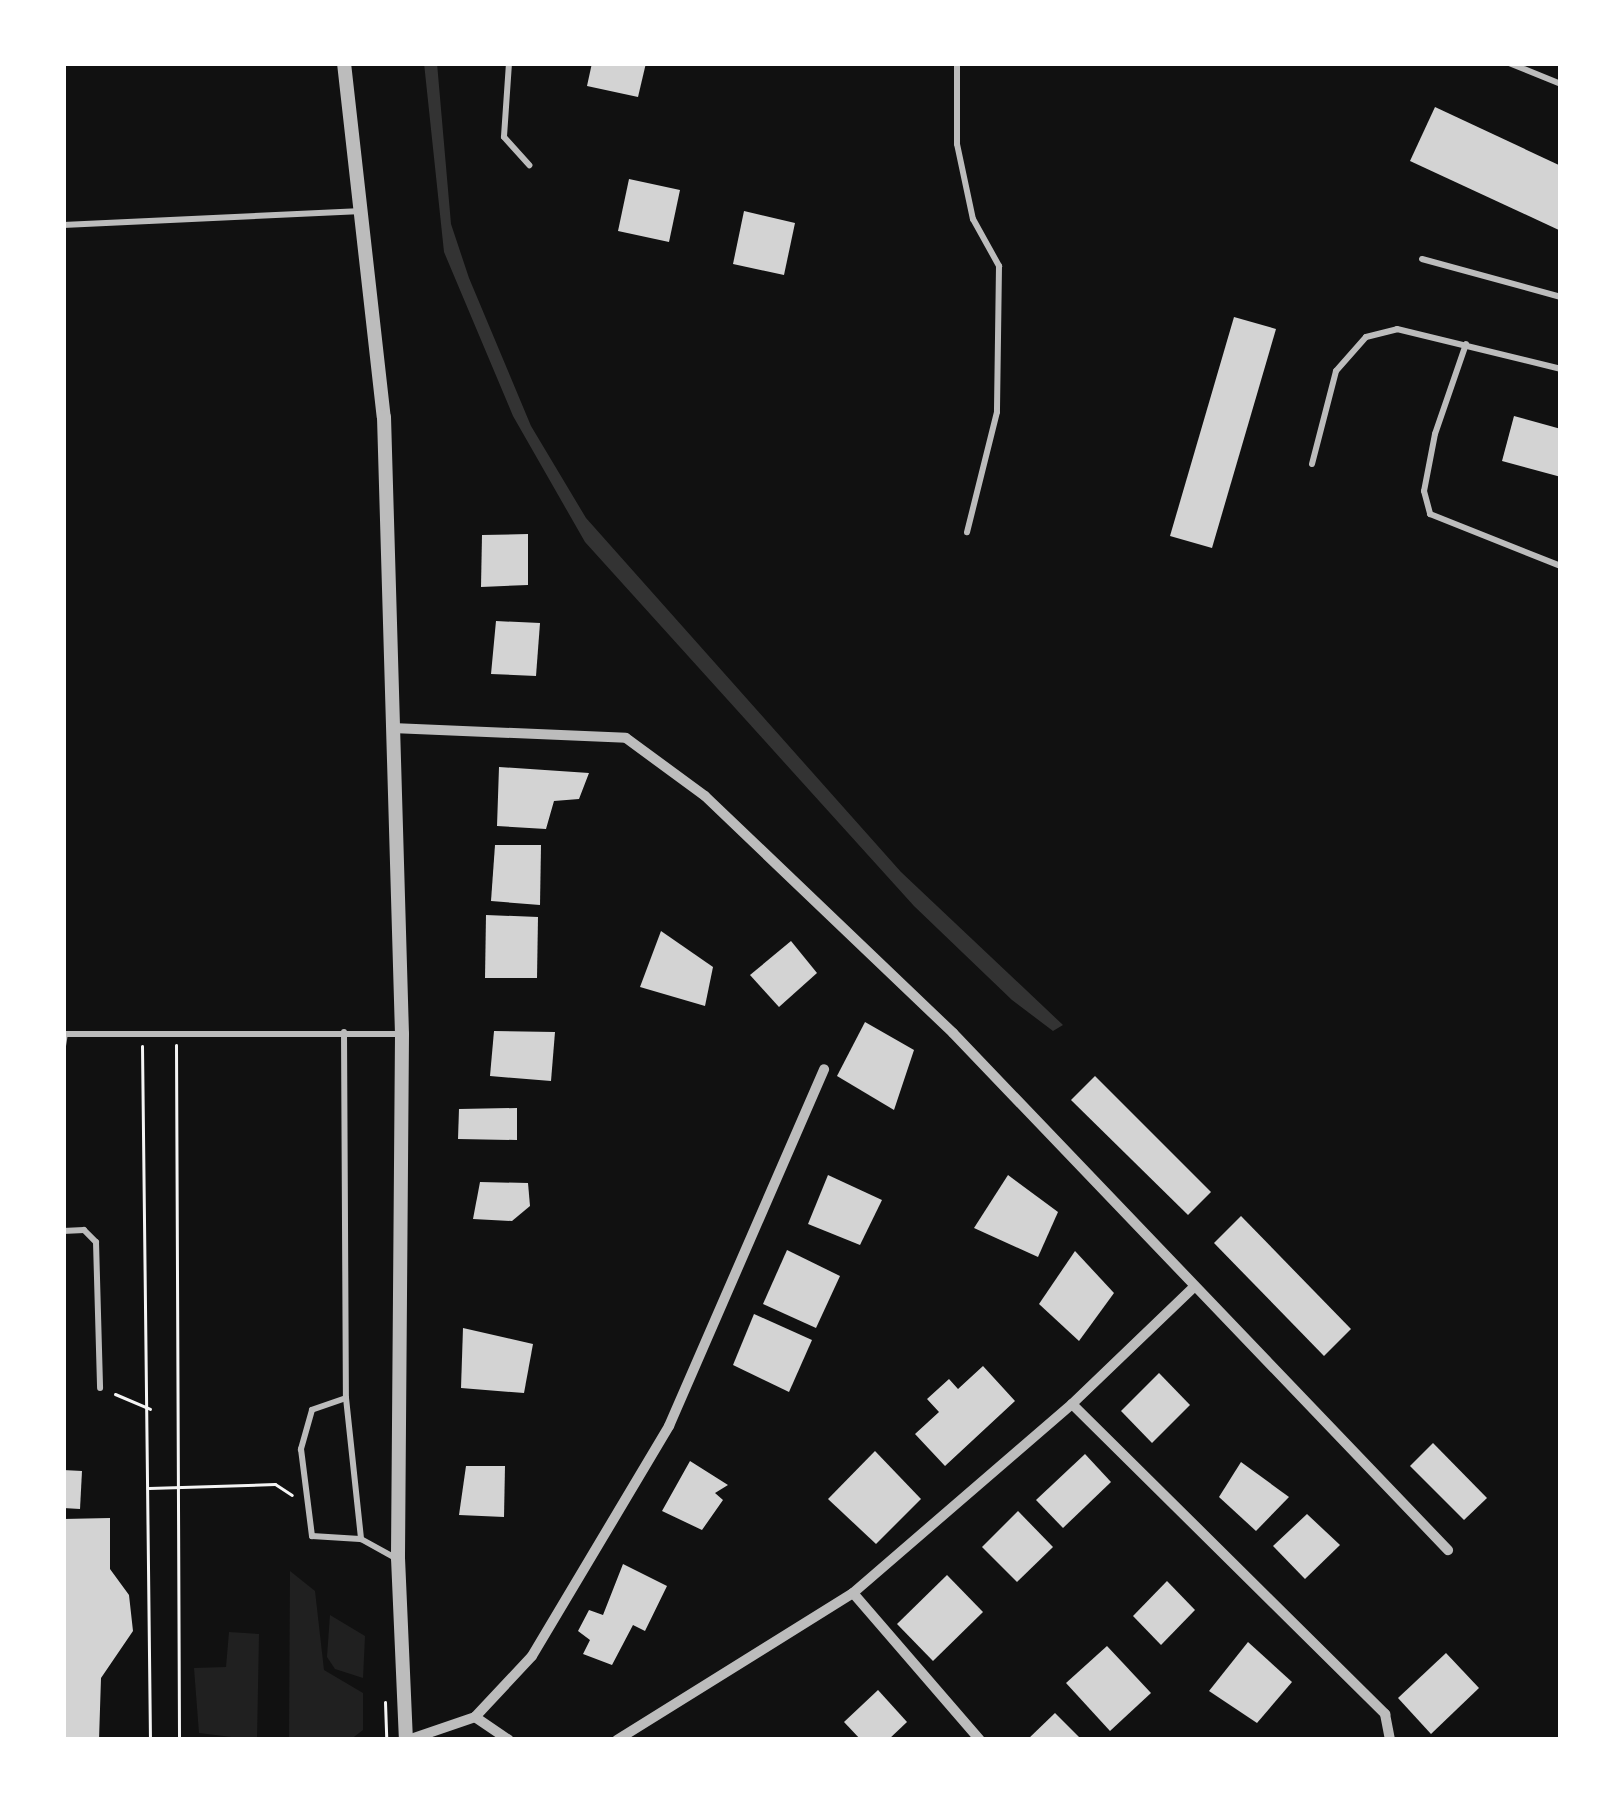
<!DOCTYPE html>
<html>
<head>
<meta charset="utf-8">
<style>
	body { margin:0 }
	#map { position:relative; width:1624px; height:1803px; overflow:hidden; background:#111; font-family:Lora,serif }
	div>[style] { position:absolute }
	.green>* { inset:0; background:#202020 }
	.water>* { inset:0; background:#333 }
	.building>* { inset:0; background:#d3d3d3 }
	.path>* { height:3px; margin:-1.5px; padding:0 1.5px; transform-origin:1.5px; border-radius:1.5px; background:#f5f5f5 }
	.service>* { height:6px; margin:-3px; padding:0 3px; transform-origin:3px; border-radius:3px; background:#bcbcbc }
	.minor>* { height:10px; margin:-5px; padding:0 5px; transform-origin:5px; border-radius:5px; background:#bcbcbc }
	.tertiary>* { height:14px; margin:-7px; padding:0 7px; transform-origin:7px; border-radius:7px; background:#bcbcbc }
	span { translate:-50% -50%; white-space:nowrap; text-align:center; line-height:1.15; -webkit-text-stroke:12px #fff; paint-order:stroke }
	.frame { position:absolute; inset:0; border:66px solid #fff; pointer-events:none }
</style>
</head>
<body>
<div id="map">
	<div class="green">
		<i style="clip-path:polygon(290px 1571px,315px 1591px,324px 1670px,363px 1693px,363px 1730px,350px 1740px,289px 1740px)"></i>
		<i style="clip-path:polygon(330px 1615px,365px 1636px,363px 1678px,335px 1669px,327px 1657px)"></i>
		<i style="clip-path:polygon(229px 1632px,259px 1634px,257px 1740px,199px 1733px,194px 1668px,226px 1667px)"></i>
	</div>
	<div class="water">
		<i style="clip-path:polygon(424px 63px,437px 63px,451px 224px,469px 278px,531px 426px,586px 518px,901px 872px,1063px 1025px,1053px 1031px,1012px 1000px,914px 906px,585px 542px,513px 416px,444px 252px)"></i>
	</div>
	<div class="building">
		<i style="clip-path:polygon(592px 63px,646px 63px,638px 97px,587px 86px)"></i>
		<i style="clip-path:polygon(1435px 107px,1561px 166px,1561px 231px,1410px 161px)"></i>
		<i style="clip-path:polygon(629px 179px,680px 190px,669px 242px,618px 231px)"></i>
		<i style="clip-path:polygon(744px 211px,795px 223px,784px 275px,733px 264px)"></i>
		<i style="clip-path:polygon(1234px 317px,1276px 329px,1212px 548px,1170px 536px)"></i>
		<i style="clip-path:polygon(1514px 416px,1561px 429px,1561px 477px,1502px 461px)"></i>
		<i style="clip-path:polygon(528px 534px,528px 585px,481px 587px,482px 535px)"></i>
		<i style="clip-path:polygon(496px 621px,540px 623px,536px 676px,491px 674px)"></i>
		<i style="clip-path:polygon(499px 767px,589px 773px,579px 799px,554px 801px,546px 829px,497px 826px)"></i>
		<i style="clip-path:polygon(495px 845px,541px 845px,540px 905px,491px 901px)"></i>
		<i style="clip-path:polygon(486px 915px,538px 917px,537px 978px,485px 978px)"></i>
		<i style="clip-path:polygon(661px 931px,713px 967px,705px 1006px,640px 987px)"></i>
		<i style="clip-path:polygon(791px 941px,817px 973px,779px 1007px,750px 975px)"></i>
		<i style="clip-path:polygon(865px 1022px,914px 1050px,894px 1110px,837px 1076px)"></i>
		<i style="clip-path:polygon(494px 1031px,555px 1032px,551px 1081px,490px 1076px)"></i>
		<i style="clip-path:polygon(1095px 1076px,1211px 1192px,1188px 1215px,1071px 1100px)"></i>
		<i style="clip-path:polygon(517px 1108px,517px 1140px,458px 1139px,459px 1109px)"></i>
		<i style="clip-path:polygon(828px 1175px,882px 1200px,860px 1245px,808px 1224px)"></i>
		<i style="clip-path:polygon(1008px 1175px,1058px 1212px,1038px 1257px,974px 1228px)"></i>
		<i style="clip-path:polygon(480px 1182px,528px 1183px,530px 1206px,512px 1221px,473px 1219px)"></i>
		<i style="clip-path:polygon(1241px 1216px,1351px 1329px,1324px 1356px,1214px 1243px)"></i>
		<i style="clip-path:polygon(787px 1250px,840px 1276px,816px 1328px,763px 1304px)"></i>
		<i style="clip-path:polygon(1075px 1251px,1114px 1293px,1079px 1341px,1039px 1304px)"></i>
		<i style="clip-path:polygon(754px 1314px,812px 1340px,789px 1392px,733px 1365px)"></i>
		<i style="clip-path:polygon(463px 1328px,533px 1344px,524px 1393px,461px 1388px)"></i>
		<i style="clip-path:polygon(983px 1366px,1015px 1401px,945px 1466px,915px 1434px,939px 1412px,927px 1399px,949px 1379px,958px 1389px)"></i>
		<i style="clip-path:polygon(1159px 1373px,1190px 1405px,1152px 1443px,1121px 1411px)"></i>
		<i style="clip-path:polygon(1433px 1443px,1487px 1498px,1464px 1520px,1410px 1466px)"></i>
		<i style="clip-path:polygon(875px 1451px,921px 1499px,876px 1544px,828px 1499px)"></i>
		<i style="clip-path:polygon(1085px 1454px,1111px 1482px,1063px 1528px,1036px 1500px)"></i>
		<i style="clip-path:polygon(690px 1461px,728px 1485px,715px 1493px,723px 1500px,702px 1530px,662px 1511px)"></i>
		<i style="clip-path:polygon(1241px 1462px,1289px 1497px,1256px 1531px,1219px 1497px)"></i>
		<i style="clip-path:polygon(466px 1466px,505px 1466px,504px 1517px,459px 1515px)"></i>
		<i style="clip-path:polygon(63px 1470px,82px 1471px,80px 1509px,63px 1508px)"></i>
		<i style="clip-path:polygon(1018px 1511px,1053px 1547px,1017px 1582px,982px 1547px)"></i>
		<i style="clip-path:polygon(1307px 1514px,1340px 1545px,1305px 1579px,1273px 1546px)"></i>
		<i style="clip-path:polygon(110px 1518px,110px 1569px,129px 1595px,133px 1631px,101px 1678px,99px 1740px,63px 1740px,63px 1519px)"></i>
		<i style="clip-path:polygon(623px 1564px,667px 1586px,645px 1631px,633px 1625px,612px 1665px,583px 1654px,590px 1640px,578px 1631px,589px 1610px,603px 1615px)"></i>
		<i style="clip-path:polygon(947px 1575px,983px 1612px,933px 1661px,897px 1624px)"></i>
		<i style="clip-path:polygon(1167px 1581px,1195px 1610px,1161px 1645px,1133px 1616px)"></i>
		<i style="clip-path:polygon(1248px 1642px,1292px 1682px,1257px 1723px,1209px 1691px)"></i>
		<i style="clip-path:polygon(1107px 1646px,1151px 1693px,1110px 1731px,1066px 1683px)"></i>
		<i style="clip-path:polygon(1446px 1653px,1479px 1688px,1431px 1734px,1398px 1698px)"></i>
		<i style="clip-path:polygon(878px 1690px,907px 1722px,888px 1740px,861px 1740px,844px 1722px)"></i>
		<i style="clip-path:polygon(1055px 1713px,1082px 1740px,1027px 1740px)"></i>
	</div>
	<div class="path">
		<i style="left:176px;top:1045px;width:695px;rotate:89.75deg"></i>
		<i style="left:142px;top:1046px;width:694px;rotate:89.34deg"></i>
		<i style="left:115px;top:1394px;width:38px;rotate:23deg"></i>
		<i style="left:149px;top:1488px;width:126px;rotate:-1.8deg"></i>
		<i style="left:275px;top:1484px;width:20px;rotate:33deg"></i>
		<i style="left:385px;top:1702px;width:38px;rotate:88deg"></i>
	</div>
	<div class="service">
		<i style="left:509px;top:63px;width:74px;rotate:93.9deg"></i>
		<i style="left:504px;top:137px;width:38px;rotate:48deg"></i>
		<i style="left:957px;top:63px;width:81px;rotate:90deg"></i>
		<i style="left:957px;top:144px;width:77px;rotate:78deg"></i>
		<i style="left:973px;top:219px;width:54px;rotate:61deg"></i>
		<i style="left:999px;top:266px;width:146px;rotate:90.8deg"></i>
		<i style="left:997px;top:412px;width:124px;rotate:104deg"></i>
		<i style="left:1509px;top:63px;width:56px;rotate:22deg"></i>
		<i style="left:63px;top:225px;width:294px;rotate:-2.7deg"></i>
		<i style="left:1422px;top:259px;width:144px;rotate:15.3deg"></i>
		<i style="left:1466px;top:344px;width:95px;rotate:109deg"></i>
		<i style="left:1435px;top:434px;width:58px;rotate:100.9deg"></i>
		<i style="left:1424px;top:491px;width:24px;rotate:75deg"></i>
		<i style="left:1430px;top:514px;width:141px;rotate:21.7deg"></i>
		<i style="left:1312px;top:464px;width:96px;rotate:-75.5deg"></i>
		<i style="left:1336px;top:371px;width:45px;rotate:-48.6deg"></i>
		<i style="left:1366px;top:337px;width:32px;rotate:-14deg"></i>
		<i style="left:1397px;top:329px;width:169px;rotate:13.7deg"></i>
		<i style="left:344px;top:1032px;width:366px;rotate:89.7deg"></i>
		<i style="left:346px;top:1398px;width:142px;rotate:83.9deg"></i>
		<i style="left:361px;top:1539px;width:38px;rotate:29deg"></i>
		<i style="left:63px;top:1046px;width:12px;rotate:-81deg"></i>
		<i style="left:65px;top:1034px;width:334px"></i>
		<i style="left:63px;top:1231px;width:21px;rotate:-3deg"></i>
		<i style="left:84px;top:1230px;width:17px;rotate:45deg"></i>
		<i style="left:96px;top:1242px;width:146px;rotate:88.4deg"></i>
		<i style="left:346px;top:1398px;width:36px;rotate:161deg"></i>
		<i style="left:312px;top:1410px;width:41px;rotate:105.8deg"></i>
		<i style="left:301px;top:1449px;width:88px;rotate:82.8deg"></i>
		<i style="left:312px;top:1536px;width:48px;rotate:3.6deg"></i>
	</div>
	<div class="minor">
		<i style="left:392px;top:728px;width:234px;rotate:2.4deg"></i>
		<i style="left:626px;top:738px;width:98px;rotate:36.3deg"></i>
		<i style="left:705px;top:796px;width:343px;rotate:43.7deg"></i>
		<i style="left:953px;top:1033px;width:716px;rotate:46.25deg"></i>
		<i style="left:1072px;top:1404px;width:168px;rotate:-43.8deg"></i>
		<i style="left:853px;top:1593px;width:289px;rotate:-40.8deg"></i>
		<i style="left:1072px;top:1404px;width:441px;rotate:44.7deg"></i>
		<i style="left:1385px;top:1714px;width:26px;rotate:79deg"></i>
		<i style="left:475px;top:1717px;width:41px;rotate:34.1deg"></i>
		<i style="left:408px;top:1740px;width:71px;rotate:-18.9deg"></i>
		<i style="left:475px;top:1717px;width:83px;rotate:-46.9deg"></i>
		<i style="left:532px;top:1656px;width:268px;rotate:-59.2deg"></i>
		<i style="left:669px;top:1426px;width:389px;rotate:-66.5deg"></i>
		<i style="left:617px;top:1740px;width:278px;rotate:-31.9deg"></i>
		<i style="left:853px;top:1593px;width:194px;rotate:49.2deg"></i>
	</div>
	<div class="tertiary">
		<i style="left:344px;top:63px;width:356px;rotate:83.6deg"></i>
		<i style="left:384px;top:417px;width:617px;rotate:88.33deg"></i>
		<i style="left:402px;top:1034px;width:524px;rotate:90.44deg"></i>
		<i style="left:398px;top:1558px;width:182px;rotate:87.5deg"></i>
	</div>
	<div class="frame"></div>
</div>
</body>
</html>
